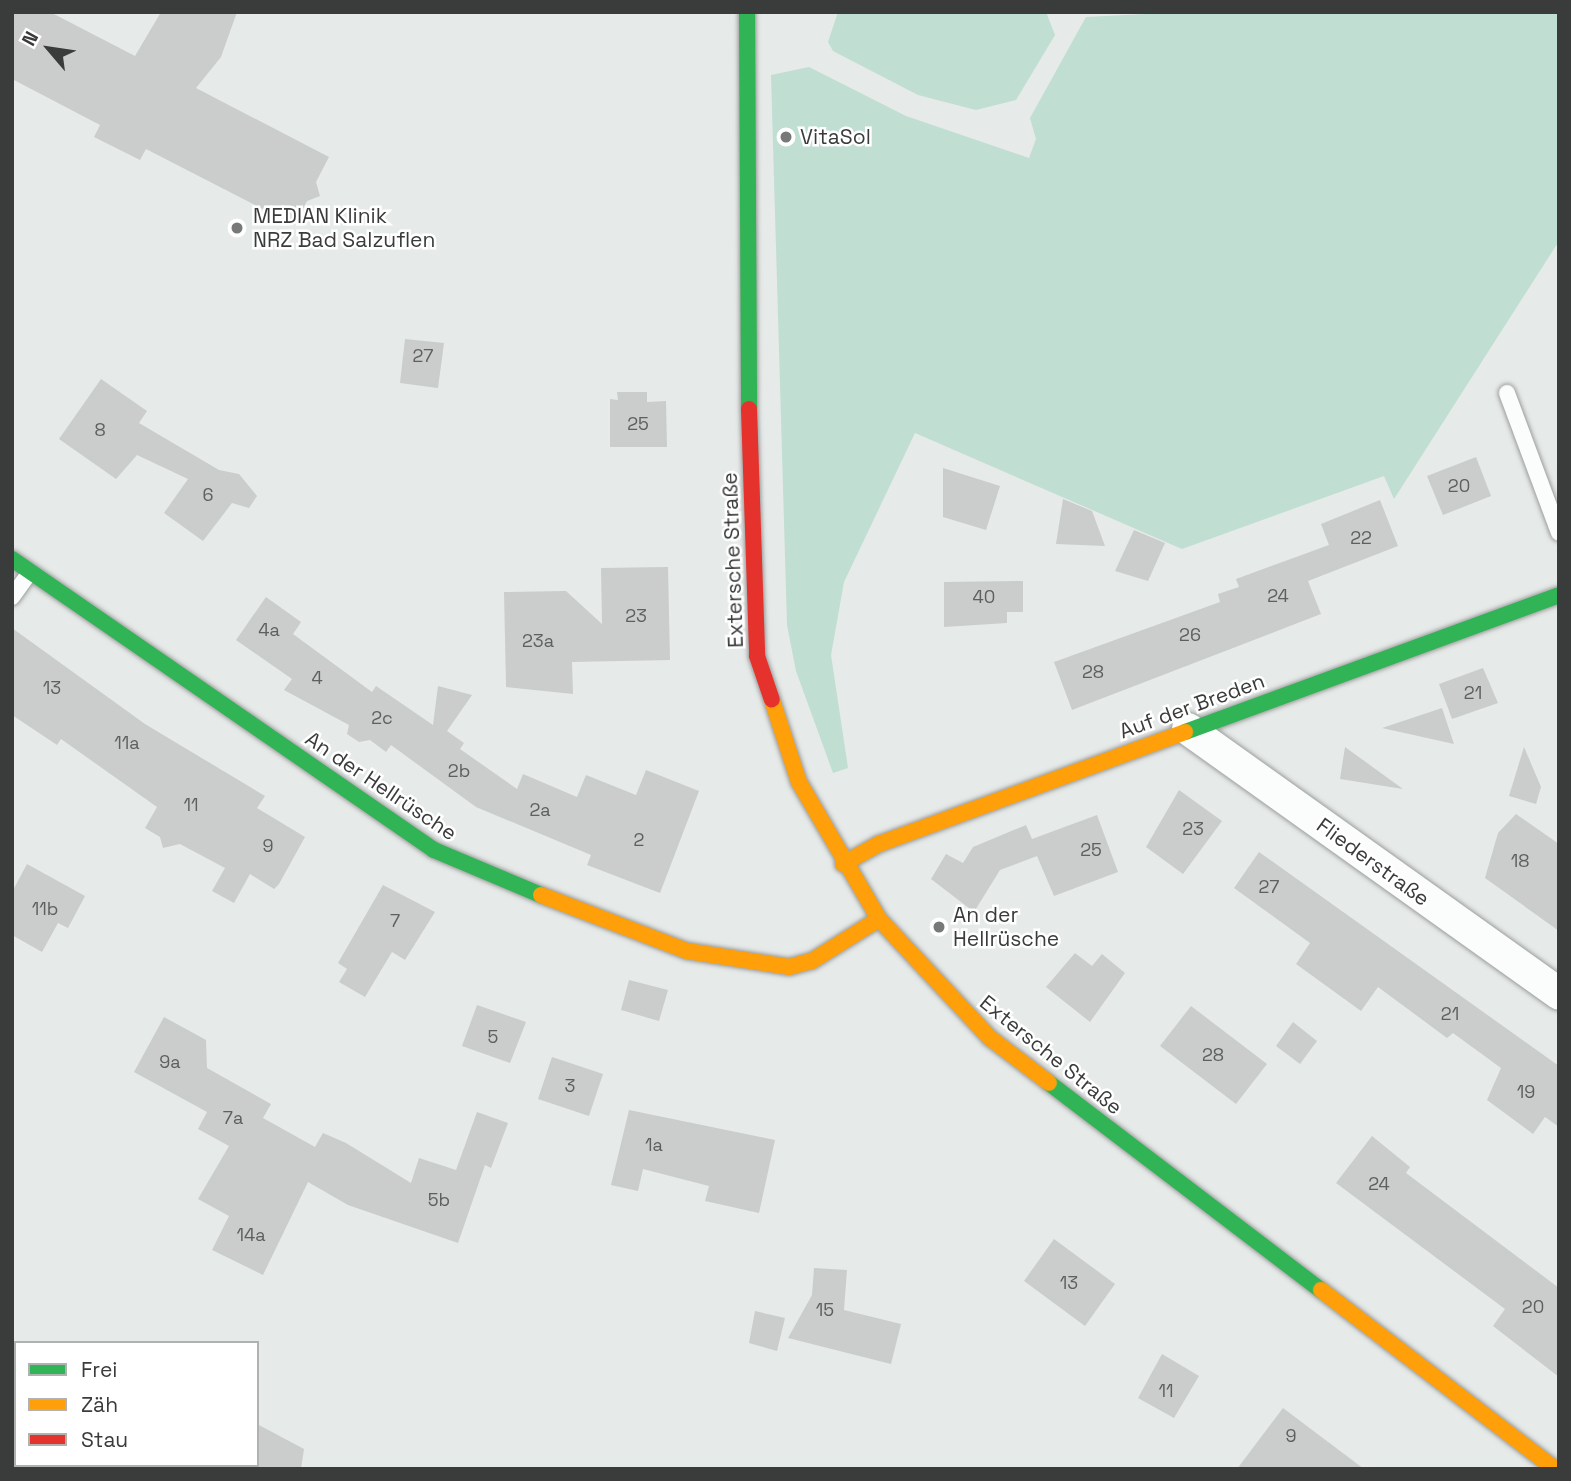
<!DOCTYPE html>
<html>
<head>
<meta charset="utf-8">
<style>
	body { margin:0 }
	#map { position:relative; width:1571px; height:1481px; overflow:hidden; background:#e6eae8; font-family:"Space Grotesk",sans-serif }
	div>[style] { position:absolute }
	.green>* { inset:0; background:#c0ded2 }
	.building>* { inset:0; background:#cacdcc }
	.roads { filter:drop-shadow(0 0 2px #9c9e9d) drop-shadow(0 0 2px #9c9e9d) }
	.lane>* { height:16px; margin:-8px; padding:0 8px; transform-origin:8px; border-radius:8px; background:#fbfcfc }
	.street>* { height:32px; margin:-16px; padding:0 16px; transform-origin:16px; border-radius:16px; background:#fbfcfc }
	.fast>* { height:16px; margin:-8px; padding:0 8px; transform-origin:8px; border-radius:8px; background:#30b455 }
	.slow>* { height:16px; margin:-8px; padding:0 8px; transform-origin:8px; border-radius:8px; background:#ff9f0a }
	.jam>* { height:16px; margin:-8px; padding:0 8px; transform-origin:8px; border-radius:8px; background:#e5322d }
	.dots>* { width:19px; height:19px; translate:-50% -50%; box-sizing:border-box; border:4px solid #fff; border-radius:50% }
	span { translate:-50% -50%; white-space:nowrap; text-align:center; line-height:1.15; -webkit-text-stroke:5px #fff; paint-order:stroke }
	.number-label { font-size:18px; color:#5e605f }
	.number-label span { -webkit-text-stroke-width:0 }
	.poi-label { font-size:21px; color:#3a3c3b }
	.left { translate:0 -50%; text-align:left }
	.street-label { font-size:21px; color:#3a3c3b }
	.frame { position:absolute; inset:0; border:14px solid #3a3c3b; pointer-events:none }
	.legend { position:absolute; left:14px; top:1341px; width:245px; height:126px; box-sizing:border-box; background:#fff; border:2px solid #b0b1b1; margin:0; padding:9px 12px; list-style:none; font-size:21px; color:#3a3c3b }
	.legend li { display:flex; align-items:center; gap:14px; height:35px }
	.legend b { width:35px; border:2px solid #b0b1b1 }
	.north { position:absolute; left:14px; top:14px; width:70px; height:70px; -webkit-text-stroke:5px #fff; paint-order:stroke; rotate:299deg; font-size:19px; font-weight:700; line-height:28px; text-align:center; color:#3a3c3b }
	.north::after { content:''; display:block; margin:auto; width:24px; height:32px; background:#3a3c3b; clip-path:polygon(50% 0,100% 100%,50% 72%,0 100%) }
</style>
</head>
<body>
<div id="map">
	<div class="green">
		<i style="clip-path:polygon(838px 12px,1046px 12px,1055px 35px,1016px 100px,976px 110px,918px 95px,833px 51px,828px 42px)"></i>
		<i style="clip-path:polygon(1187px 12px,1559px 12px,1559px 241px,1394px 499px,1384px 476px,1182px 549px,915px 433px,844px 582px,831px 655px,848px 768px,833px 773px,796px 671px,787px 625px,771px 75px,809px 67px,906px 116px,1029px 158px,1036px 139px,1030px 118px,1086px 17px)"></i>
	</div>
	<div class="building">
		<i style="clip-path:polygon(12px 12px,50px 12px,135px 56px,161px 12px,237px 12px,221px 57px,196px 88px,329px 157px,316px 182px,320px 196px,307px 201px,294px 225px,146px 149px,140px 160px,94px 137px,100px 125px,12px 79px)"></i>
		<i style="clip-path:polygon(405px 339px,444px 343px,438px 388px,400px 383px)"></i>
		<i style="clip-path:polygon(101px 379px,147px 411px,139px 423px,219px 470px,239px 474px,257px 496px,249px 508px,232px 503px,203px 541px,164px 513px,188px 479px,137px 455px,116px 479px,59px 439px)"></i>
		<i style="clip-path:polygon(617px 392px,647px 392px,647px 402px,666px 401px,667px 447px,610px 447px,610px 399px,618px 400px)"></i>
		<i style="clip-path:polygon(1476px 457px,1491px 496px,1443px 515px,1427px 476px)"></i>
		<i style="clip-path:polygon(943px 468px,1000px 486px,986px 530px,943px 517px)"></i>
		<i style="clip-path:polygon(1063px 499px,1092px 511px,1105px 546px,1056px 544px)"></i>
		<i style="clip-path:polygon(1380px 500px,1398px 546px,1308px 581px,1321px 614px,1072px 710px,1054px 662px,1220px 602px,1218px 594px,1239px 587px,1236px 579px,1329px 545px,1321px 524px)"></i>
		<i style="clip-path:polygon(1134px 530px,1165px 543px,1148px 581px,1115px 571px)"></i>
		<i style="clip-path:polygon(668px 567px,670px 660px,572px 662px,573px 694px,506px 687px,504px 592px,566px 591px,602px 624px,601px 568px)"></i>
		<i style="clip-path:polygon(1023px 581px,1023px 612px,1007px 612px,1007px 623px,944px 627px,944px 582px)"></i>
		<i style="clip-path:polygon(266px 597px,301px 622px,293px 634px,372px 692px,376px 686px,433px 725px,438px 686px,472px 695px,447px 731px,464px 743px,460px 749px,517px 789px,523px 774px,577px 797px,586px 775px,636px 795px,646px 770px,699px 791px,660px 893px,587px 865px,591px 855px,476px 807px,391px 745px,386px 752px,370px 740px,359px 742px,347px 734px,349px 725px,284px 690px,292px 679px,236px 640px)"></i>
		<i style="clip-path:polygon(12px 628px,145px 724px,265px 796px,257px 808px,305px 837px,279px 884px,274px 889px,250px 874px,234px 903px,212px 891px,225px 868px,180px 844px,163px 848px,160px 837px,145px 828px,157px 807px,61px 739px,57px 745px,12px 715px)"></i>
		<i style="clip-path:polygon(1483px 668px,1498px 703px,1452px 719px,1439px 684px)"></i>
		<i style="clip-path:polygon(1442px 708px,1454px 744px,1382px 728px)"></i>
		<i style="clip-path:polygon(1345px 747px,1403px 789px,1340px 779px)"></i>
		<i style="clip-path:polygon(1524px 747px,1541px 787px,1536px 804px,1509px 796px)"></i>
		<i style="clip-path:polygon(1179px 790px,1222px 821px,1183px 874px,1146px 847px)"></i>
		<i style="clip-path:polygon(1516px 814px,1559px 844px,1559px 931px,1485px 878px,1498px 833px)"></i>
		<i style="clip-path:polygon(1097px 815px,1118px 872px,1054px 896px,1037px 856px,1000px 870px,974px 912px,931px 879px,946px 854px,963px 863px,973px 847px,1026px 825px,1032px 839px)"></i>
		<i style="clip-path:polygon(1259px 852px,1559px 1066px,1559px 1127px,1545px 1117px,1533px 1134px,1487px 1100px,1501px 1068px,1453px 1033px,1447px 1038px,1378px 987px,1361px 1011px,1296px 964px,1310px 943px,1234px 888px)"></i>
		<i style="clip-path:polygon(27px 864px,85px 896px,68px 928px,58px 923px,42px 952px,12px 935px,12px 892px)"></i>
		<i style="clip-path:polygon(383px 885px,435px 912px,405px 960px,392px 952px,365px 997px,339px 982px,347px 969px,338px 963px)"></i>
		<i style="clip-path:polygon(1075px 953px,1092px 966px,1102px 954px,1125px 973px,1090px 1022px,1046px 987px)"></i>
		<i style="clip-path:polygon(629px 980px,668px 990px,659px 1021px,621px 1010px)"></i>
		<i style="clip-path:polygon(477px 1005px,526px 1022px,510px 1063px,462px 1046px)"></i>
		<i style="clip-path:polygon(1191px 1006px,1267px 1064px,1236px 1104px,1160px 1046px)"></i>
		<i style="clip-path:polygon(164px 1017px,206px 1040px,207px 1068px,271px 1104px,263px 1118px,315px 1147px,323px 1133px,346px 1143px,411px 1183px,419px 1158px,456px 1170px,477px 1112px,508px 1123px,491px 1168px,485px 1165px,458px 1243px,348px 1205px,308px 1182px,263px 1275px,212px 1250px,229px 1216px,198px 1199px,229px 1146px,198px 1129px,207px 1112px,134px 1072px)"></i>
		<i style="clip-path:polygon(1293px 1022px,1317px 1041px,1300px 1064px,1276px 1046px)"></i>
		<i style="clip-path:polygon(552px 1057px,603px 1074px,589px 1116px,538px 1099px)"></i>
		<i style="clip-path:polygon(629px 1110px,775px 1140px,759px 1213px,705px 1201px,709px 1186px,643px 1169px,638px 1191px,611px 1185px)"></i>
		<i style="clip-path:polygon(1372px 1136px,1410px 1167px,1406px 1173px,1559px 1288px,1559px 1377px,1493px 1326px,1505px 1309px,1336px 1183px)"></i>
		<i style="clip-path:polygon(1054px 1239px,1115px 1284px,1085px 1326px,1024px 1281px)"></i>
		<i style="clip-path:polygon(814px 1268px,847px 1270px,844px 1310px,901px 1324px,891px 1364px,788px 1338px,812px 1295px)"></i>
		<i style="clip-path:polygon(755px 1311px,785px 1318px,777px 1351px,749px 1343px)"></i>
		<i style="clip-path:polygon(1162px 1354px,1199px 1376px,1174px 1418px,1138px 1398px)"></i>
		<i style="clip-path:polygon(1283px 1408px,1364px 1469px,1237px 1469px)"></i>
		<i style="clip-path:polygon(257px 1424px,304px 1449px,301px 1469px,257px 1469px)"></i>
	</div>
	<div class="roads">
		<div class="lane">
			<i style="left:1507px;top:393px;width:149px;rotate:69.6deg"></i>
			<i style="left:12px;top:597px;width:31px;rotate:-54deg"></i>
		</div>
		<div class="street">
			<i style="left:1188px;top:729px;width:456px;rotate:35.5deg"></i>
			<i style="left:12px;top:1402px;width:4px;rotate:27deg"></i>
			<i style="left:120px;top:1465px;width:7px;rotate:34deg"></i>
		</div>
		<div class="fast">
			<i style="left:747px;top:12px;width:397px;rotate:89.7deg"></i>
			<i style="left:12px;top:559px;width:513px;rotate:34.59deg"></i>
			<i style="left:434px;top:850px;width:116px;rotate:22.8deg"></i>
			<i style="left:1185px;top:732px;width:398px;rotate:-20.1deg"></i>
			<i style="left:1049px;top:1083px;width:342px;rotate:37.3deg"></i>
		</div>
		<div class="slow">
			<i style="left:772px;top:700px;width:86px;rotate:71.8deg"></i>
			<i style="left:799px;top:782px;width:159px;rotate:59.7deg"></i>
			<i style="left:879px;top:919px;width:163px;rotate:47deg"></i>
			<i style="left:990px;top:1038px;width:74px;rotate:37.3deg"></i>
			<i style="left:843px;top:864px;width:41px;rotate:-29.1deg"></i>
			<i style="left:879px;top:844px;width:326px;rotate:-20.1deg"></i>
			<i style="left:541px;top:895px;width:156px;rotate:21deg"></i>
			<i style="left:687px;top:951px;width:103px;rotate:8.9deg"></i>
			<i style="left:789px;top:967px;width:24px;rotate:-15deg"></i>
			<i style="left:812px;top:961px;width:79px;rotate:-32.1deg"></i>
			<i style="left:1321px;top:1290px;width:295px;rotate:37.4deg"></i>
		</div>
		<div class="jam">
			<i style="left:749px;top:409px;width:247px;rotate:88.1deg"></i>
			<i style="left:757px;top:656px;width:46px;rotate:71.2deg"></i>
		</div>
	</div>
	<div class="dots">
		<i style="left:786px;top:137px;background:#767978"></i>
		<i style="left:237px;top:228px;background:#767978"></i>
		<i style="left:939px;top:927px;background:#767978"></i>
	</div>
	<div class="number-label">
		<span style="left:423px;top:356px">27</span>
		<span style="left:638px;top:424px">25</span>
		<span style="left:100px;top:430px">8</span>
		<span style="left:1459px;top:486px">20</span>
		<span style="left:208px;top:495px">6</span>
		<span style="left:1361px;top:538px">22</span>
		<span style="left:1278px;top:596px">24</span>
		<span style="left:984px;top:597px">40</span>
		<span style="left:636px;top:616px">23</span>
		<span style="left:269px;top:630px">4a</span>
		<span style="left:1190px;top:635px">26</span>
		<span style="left:538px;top:641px">23a</span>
		<span style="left:1093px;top:672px">28</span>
		<span style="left:317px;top:678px">4</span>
		<span style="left:52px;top:688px">13</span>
		<span style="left:1473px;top:693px">21</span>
		<span style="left:382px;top:718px">2c</span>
		<span style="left:127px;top:743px">11a</span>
		<span style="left:459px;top:771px">2b</span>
		<span style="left:191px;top:805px">11</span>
		<span style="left:540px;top:810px">2a</span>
		<span style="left:1193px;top:829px">23</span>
		<span style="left:639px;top:840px">2</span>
		<span style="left:268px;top:846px">9</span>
		<span style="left:1091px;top:850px">25</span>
		<span style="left:1520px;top:861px">18</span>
		<span style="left:1269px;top:887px">27</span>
		<span style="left:45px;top:909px">11b</span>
		<span style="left:395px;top:921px">7</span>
		<span style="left:1450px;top:1014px">21</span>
		<span style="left:493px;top:1037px">5</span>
		<span style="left:1213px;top:1055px">28</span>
		<span style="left:170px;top:1062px">9a</span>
		<span style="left:570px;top:1086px">3</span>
		<span style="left:1526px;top:1092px">19</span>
		<span style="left:233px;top:1118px">7a</span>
		<span style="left:654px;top:1145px">1a</span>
		<span style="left:1379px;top:1184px">24</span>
		<span style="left:439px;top:1200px">5b</span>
		<span style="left:251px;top:1235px">14a</span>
		<span style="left:1069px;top:1283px">13</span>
		<span style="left:1533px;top:1307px">20</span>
		<span style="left:825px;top:1310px">15</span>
		<span style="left:1166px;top:1391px">11</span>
		<span style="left:1291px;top:1436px">9</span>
	</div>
	<div class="poi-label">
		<span class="left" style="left:800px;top:137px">VitaSol</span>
		<span class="left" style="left:253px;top:228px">MEDIAN Klinik<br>NRZ Bad Salzuflen</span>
		<span class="left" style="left:953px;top:927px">An der<br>Hellrüsche</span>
	</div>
	<div class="street-label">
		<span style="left:733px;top:560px;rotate:-92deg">Extersche Straße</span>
		<span style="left:1192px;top:706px;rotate:-20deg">Auf der Breden</span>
		<span style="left:381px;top:786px;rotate:34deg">An der Hellrüsche</span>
		<span style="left:1373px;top:862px;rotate:36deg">Fliederstraße</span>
		<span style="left:1051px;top:1055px;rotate:39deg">Extersche Straße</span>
	</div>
	<div class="frame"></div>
	<ul class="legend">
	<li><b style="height:9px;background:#30b455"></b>Frei</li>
	<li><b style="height:9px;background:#ff9f0a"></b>Zäh</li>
	<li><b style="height:9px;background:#e5322d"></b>Stau</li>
	</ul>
	<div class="north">N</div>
</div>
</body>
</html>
